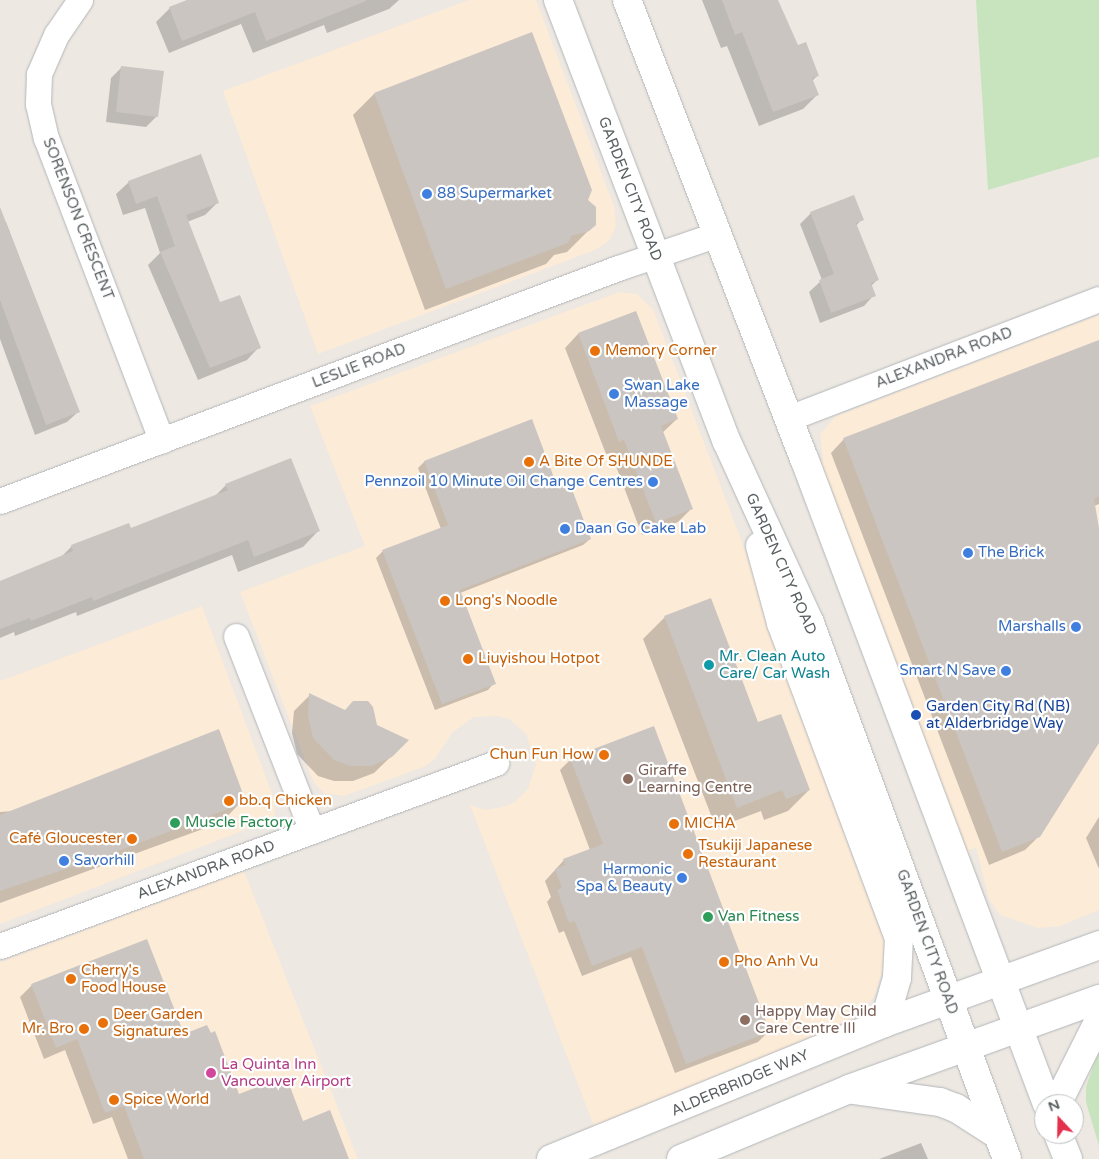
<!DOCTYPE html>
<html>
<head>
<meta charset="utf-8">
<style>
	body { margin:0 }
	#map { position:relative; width:1099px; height:1159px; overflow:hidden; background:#ede8e2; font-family:"Varela Round",sans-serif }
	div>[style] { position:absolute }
	.commercial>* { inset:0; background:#fcebd7 }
	.green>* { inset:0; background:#c7e4bf }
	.shadow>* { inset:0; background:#0003 }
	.building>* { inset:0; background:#cac5c1 }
	.roads { filter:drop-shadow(0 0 1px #b3b6b9) drop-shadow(0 0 1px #b3b6b9) }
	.minor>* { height:25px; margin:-12.5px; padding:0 12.5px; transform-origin:12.5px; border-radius:12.5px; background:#fff }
	.secondary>* { height:28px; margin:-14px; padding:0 14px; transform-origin:14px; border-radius:14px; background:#fff }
	.dots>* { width:14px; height:14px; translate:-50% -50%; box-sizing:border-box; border:2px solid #fff; border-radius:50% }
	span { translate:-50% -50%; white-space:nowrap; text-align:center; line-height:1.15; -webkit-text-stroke:4.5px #fff; paint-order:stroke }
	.street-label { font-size:15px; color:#5a6062 }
	.shop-label { font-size:15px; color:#366cbe }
	.left { translate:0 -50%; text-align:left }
	.right { translate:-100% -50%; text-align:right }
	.food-label { font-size:15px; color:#c56008 }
	.culture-label { font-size:15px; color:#0d838f }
	.transit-label { font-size:15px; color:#164399 }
	.education-label { font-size:15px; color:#785e54 }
	.leisure-label { font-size:15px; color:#27864d }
	.hotel-label { font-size:15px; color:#b23c85 }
	.north { position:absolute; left:1034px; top:1094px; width:50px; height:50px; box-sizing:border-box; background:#fff; border:1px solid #bdbfc0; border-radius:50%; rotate:339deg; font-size:14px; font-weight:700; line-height:20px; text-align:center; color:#5a6062 }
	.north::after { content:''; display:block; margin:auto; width:18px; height:22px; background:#e3324d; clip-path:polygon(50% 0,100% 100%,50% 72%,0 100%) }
</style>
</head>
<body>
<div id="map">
	<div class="commercial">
		<i style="clip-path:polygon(469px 0,536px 0,614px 206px,616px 226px,613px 233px,609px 241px,595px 250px,318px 354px,223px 91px)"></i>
		<i style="clip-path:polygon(619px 292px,637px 294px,653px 309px,886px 919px,888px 954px,874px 997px,859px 1014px,841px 1025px,594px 1126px,470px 805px,485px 810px,502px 807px,515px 802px,528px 789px,536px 764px,526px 734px,509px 719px,498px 716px,474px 717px,453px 732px,434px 760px,426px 766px,344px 796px,324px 793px,314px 783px,240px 592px,365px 546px,310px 406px)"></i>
		<i style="clip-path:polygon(1099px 315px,1099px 910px,1060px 926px,1038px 928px,1000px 915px,989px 899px,976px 848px,969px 850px,971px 863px,816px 464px,823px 461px,820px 434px,836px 416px)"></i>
		<i style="clip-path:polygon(202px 606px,274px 799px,275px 813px,271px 820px,0 924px,0 681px)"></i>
		<i style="clip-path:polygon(244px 871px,358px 1159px,0 1159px,0 962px)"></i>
	</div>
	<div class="green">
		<i style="clip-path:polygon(976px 0,1099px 0,1099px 157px,988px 190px)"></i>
		<i style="clip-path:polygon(1099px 1050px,1099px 1146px,1086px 1102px,1086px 1087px)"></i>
	</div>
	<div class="shadow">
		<i style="clip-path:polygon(193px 0,399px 0,389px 9px,327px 33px,324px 25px,253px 53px,241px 24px,169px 53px,156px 22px,170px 8px)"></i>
		<i style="clip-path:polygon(702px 0,777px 0,798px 47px,818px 75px,812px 81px,817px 95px,803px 109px,759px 126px,727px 46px,721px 48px)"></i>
		<i style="clip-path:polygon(531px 34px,594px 225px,567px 252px,554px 255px,546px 264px,425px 310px,353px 115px,374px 94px)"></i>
		<i style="clip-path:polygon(122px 67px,157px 116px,146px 127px,106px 122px,111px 78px)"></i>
		<i style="clip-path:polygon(129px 182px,217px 203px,205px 215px,187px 222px,220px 304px,259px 347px,247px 360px,198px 380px,148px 265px,160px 253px,145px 208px,123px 215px,116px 194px)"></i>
		<i style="clip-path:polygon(811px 213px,862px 219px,856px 226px,877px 280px,871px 286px,874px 295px,864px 306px,820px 323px,809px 292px,822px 280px,800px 224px)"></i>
		<i style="clip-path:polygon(6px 222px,78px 412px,67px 422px,35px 435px,0 339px,0 225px)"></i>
		<i style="clip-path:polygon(636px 312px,677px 419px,662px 433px,691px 509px,678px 522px,642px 535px,611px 453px,606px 454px,565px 348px,578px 334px)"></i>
		<i style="clip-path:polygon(1099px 341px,1099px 504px,1094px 506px,1099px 534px,1099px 741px,1039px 836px,1025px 850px,989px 865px,831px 453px,844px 439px)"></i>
		<i style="clip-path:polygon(531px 421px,555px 485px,590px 539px,583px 545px,460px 593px,494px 683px,488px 690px,435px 710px,376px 558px,383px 551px,441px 529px,418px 468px,424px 462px)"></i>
		<i style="clip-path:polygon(226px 485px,318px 531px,303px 547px,238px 572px,232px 555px,77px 616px,76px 612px,15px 636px,14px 632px,0 638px,0 582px,60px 558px,72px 546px,130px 530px,213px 498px)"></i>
		<i style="clip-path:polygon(710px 600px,757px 724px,809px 790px,788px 811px,764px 820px,761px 811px,716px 828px,643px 639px,664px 618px)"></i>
		<i style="clip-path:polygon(310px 695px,407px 741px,374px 773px,353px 781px,334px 781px,318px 776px,297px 754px,292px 733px,294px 711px)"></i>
		<i style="clip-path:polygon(571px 759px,768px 1032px,758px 1042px,675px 1073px,631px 957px,582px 976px,564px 931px,559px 933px,547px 902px,551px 897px,545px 881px,564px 860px,590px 850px,560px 770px)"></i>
		<i style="clip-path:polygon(242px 794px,237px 798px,239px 804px,222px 822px,0 903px,0 812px)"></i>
		<i style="clip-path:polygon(1099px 817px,1099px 869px,1086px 838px)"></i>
		<i style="clip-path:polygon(32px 985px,183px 1035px,239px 1095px,302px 1122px,348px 1159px,128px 1159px,112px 1117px,93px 1124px,65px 1050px,44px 1059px,20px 997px)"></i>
		<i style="clip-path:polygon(921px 1143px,928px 1159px,879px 1159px)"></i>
	</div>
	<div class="building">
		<i style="clip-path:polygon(187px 0,365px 0,366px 1px,266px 41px,255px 12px,182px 41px,169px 7px)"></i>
		<i style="clip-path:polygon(722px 0,778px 0,798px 45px,806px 42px,819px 76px,812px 78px,819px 95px,773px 112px,742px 32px,735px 35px)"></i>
		<i style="clip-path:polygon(532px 32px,592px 190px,588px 200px,596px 207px,596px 225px,589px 231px,571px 236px,568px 243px,446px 289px,374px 93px)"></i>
		<i style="clip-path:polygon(121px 66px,164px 71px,158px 117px,116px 112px)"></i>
		<i style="clip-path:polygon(201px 154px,219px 203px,186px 215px,220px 302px,240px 295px,261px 348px,210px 368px,160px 252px,175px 246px,157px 196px,136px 204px,128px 181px)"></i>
		<i style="clip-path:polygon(854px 195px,864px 220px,856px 223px,879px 280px,871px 283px,876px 296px,831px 313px,819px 280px,834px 274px,810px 212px)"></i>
		<i style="clip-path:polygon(0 207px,80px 412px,46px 425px,0 300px)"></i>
		<i style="clip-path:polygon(636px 311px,678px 419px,661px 426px,693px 509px,656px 523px,624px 440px,619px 442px,578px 333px)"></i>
		<i style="clip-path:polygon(1099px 340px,1099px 496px,1094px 499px,1099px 528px,1099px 743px,1040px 837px,1002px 852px,843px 438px)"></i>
		<i style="clip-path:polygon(532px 419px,556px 483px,568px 479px,591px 539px,460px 590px,496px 684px,442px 704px,382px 550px,448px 525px,424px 461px)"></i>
		<i style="clip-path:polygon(291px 458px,320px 531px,254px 557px,248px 540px,93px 601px,92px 597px,31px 621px,30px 618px,0 629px,0 581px,73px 551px,71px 545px,129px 523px,131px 528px,228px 490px,225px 484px)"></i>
		<i style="clip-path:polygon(711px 598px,758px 722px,781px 714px,810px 790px,786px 799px,782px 790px,737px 808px,664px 616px)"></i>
		<i style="clip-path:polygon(309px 693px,345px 710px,353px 701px,368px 701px,373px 707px,377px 725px,409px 740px,392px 757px,371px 766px,350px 766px,334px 760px,313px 738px,308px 716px)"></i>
		<i style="clip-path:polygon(654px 726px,770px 1032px,686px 1064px,642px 947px,592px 966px,575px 921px,569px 923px,557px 890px,562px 888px,555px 869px,565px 865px,563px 859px,603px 844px,570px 758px)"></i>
		<i style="clip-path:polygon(219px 729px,243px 794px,238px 796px,241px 804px,108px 855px,0 891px,0 815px)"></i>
		<i style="clip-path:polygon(147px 939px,184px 1034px,207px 1025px,211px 1033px,215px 1031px,239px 1094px,286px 1076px,303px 1121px,330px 1110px,349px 1159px,144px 1159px,124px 1106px,105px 1113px,77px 1039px,56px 1048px,31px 984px)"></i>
	</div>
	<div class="roads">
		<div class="minor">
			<i style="left:80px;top:0;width:42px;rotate:124.4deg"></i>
			<i style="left:56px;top:35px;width:43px;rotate:113.6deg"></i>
			<i style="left:39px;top:74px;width:30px;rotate:92deg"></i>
			<i style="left:38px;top:104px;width:35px;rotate:77deg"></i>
			<i style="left:46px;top:138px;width:324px;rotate:69.1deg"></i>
			<i style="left:789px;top:418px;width:332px;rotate:-21deg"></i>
			<i style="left:0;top:501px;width:660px;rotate:-20.66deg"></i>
			<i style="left:618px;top:268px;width:106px;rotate:-18.8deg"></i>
			<i style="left:236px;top:636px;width:209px;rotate:68.7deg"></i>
			<i style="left:0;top:946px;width:529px;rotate:-20.25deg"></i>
		</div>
		<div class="secondary">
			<i style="left:558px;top:0;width:473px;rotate:69.1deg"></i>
			<i style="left:727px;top:442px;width:199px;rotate:65.4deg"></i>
			<i style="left:810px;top:623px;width:571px;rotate:69.82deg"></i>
			<i style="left:627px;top:0;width:491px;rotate:68.9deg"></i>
			<i style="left:804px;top:458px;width:690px;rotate:69.39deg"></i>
			<i style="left:760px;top:546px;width:80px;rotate:74.7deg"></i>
			<i style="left:781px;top:623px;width:336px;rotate:69.5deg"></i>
			<i style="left:899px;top:938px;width:40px;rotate:92.9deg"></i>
			<i style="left:897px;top:978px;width:47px;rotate:106.1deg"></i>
			<i style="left:853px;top:1090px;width:88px;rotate:7.9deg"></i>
			<i style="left:940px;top:1102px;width:17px;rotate:21deg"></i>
			<i style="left:956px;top:1108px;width:50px;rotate:32.7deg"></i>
			<i style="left:1057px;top:1104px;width:94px;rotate:-63.4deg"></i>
			<i style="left:1058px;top:1134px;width:27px;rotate:68deg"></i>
			<i style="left:551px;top:1159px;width:360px;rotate:-22.2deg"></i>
			<i style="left:884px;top:1023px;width:229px;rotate:-19.9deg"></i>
			<i style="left:681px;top:1159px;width:182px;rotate:-22.6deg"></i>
			<i style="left:849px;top:1089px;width:266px;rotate:-19.8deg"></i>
		</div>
	</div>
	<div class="dots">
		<i style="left:427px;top:194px;background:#3f7fe0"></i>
		<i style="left:595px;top:351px;background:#e8710a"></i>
		<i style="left:614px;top:394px;background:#3f7fe0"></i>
		<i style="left:529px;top:462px;background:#e8710a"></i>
		<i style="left:653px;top:482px;background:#3f7fe0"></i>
		<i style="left:565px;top:529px;background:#3f7fe0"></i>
		<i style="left:968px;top:553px;background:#3f7fe0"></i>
		<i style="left:445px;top:601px;background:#e8710a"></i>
		<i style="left:1076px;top:627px;background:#3f7fe0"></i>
		<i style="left:468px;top:659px;background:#e8710a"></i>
		<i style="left:709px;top:665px;background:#0f9aa8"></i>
		<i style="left:1006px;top:671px;background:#3f7fe0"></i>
		<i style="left:916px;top:715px;background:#1a4fb4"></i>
		<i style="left:604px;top:755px;background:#e8710a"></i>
		<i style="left:628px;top:779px;background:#8d6e63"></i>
		<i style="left:229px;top:801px;background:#e8710a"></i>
		<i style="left:175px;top:823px;background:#2e9e5b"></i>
		<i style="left:674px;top:824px;background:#e8710a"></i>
		<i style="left:132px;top:839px;background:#e8710a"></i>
		<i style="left:688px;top:854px;background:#e8710a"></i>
		<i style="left:64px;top:861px;background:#3f7fe0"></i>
		<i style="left:682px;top:878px;background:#3f7fe0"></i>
		<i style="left:708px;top:917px;background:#2e9e5b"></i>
		<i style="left:724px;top:962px;background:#e8710a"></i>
		<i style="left:71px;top:979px;background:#e8710a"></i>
		<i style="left:745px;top:1020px;background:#8d6e63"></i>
		<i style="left:103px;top:1023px;background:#e8710a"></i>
		<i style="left:84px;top:1029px;background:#e8710a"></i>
		<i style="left:211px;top:1073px;background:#d1479c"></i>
		<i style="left:114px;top:1100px;background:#e8710a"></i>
	</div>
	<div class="street-label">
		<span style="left:630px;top:189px;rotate:69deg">GARDEN CITY ROAD</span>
		<span style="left:78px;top:219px;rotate:69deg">SORENSON CRESCENT</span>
		<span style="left:944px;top:358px;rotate:-21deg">ALEXANDRA ROAD</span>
		<span style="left:359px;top:366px;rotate:-21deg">LESLIE ROAD</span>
		<span style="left:781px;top:564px;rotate:66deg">GARDEN CITY ROAD</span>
		<span style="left:206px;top:870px;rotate:-20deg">ALEXANDRA ROAD</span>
		<span style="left:927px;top:942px;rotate:70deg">GARDEN CITY ROAD</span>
		<span style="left:740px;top:1083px;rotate:-23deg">ALDERBRIDGE WAY</span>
	</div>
	<div class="shop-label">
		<span class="left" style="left:437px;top:194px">88 Supermarket</span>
		<span class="left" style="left:624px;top:394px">Swan Lake<br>Massage</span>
		<span class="right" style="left:643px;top:482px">Pennzoil 10 Minute Oil Change Centres</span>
		<span class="left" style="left:575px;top:529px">Daan Go Cake Lab</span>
		<span class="left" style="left:978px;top:553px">The Brick</span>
		<span class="right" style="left:1066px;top:627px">Marshalls</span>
		<span class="right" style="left:996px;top:671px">Smart N Save</span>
		<span class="left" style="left:74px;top:861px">Savorhill</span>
		<span class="right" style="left:672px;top:878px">Harmonic<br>Spa &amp; Beauty</span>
	</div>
	<div class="food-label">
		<span class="left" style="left:605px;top:351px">Memory Corner</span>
		<span class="left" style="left:539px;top:462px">A Bite Of SHUNDE</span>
		<span class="left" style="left:455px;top:601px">Long's Noodle</span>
		<span class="left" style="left:478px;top:659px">Liuyishou Hotpot</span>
		<span class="right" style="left:594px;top:755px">Chun Fun How</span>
		<span class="left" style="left:239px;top:801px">bb.q Chicken</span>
		<span class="left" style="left:684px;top:824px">MICHA</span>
		<span class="right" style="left:122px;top:839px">Café Gloucester</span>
		<span class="left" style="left:698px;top:854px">Tsukiji Japanese<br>Restaurant</span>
		<span class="left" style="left:734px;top:962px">Pho Anh Vu</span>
		<span class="left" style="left:81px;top:979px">Cherry's<br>Food House</span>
		<span class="left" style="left:113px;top:1023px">Deer Garden<br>Signatures</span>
		<span class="right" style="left:74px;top:1029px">Mr. Bro</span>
		<span class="left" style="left:124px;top:1100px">Spice World</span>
	</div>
	<div class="culture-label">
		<span class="left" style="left:719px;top:665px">Mr. Clean Auto<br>Care/ Car Wash</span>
	</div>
	<div class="transit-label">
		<span class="left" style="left:926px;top:715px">Garden City Rd (NB)<br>at Alderbridge Way</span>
	</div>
	<div class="education-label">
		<span class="left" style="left:638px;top:779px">Giraffe<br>Learning Centre</span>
		<span class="left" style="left:755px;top:1020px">Happy May Child<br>Care Centre III</span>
	</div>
	<div class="leisure-label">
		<span class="left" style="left:185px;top:823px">Muscle Factory</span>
		<span class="left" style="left:718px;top:917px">Van Fitness</span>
	</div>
	<div class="hotel-label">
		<span class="left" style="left:221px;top:1073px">La Quinta Inn<br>Vancouver Airport</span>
	</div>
	<div class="north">N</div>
</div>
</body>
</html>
